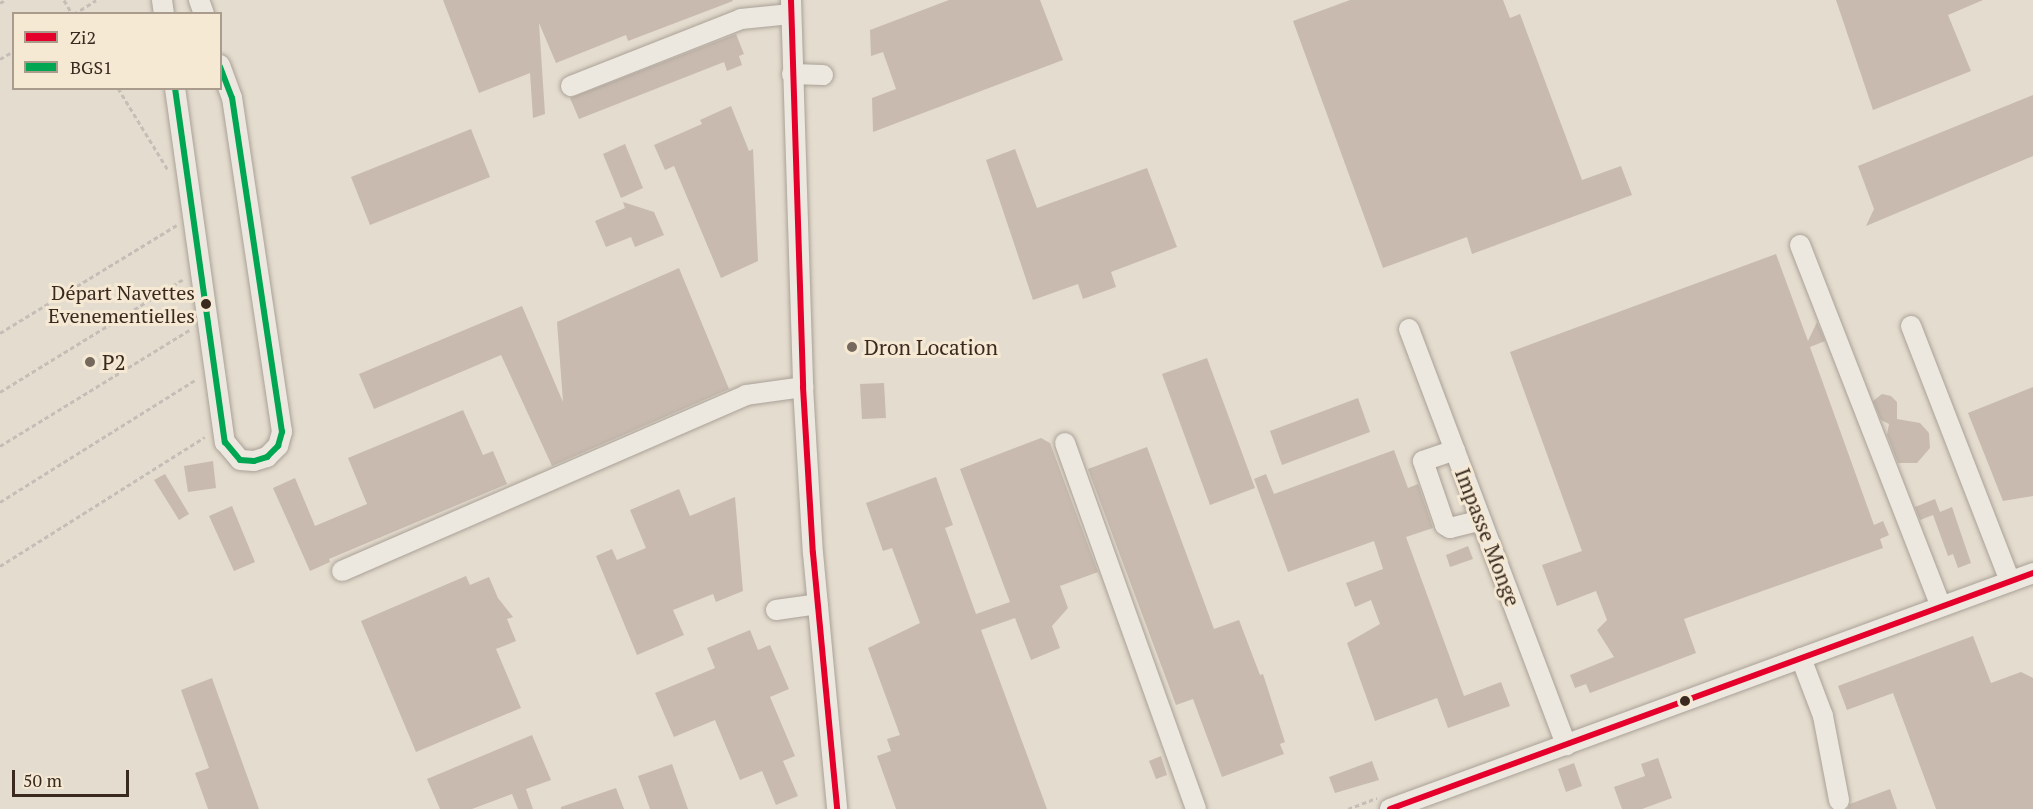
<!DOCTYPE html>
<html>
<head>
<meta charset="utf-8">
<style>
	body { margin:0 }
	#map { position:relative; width:2033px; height:809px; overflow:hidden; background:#e4dcce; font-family:"PT Serif",serif }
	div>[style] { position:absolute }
	.building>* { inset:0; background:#c8baaf }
	.path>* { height:3px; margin-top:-1.5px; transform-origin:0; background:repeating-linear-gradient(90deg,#c5beb6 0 4.5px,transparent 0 7.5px) }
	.roads { filter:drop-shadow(0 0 2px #aaa197) drop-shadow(0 0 2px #aaa197) }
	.minor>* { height:20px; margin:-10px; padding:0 10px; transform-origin:10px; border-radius:10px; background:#ece8e0 }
	.bus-1>* { height:6px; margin:-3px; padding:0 3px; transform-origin:3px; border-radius:3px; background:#e4002b }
	.bus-2>* { height:6px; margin:-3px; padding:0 3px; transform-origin:3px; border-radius:3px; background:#00a651 }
	.dots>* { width:16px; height:16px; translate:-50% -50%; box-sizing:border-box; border:3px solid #f5e9d4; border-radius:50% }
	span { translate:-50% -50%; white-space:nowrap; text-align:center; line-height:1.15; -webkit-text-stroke:6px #f5e9d4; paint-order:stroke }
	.bus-label { font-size:20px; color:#39291f }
	.right { translate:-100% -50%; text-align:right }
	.poi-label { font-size:21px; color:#39291f }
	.left { translate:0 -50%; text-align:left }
	.street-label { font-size:21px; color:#39291f }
	.legend { position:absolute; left:12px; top:12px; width:210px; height:78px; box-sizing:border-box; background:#f5e9d4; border:2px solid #aa9c8c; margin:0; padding:8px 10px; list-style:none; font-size:18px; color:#39291f }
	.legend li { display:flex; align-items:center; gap:12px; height:30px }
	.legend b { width:30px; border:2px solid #aa9c8c }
	.scale { position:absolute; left:12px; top:770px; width:117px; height:27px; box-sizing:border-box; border:3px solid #39291f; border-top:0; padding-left:8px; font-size:18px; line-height:21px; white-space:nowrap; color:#39291f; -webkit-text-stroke:4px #f5e9d4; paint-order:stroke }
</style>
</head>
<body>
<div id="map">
	<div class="building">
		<i style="clip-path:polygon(443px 0,732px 0,733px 1px,628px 41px,626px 35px,556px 63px,539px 23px,545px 114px,533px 118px,530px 73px,479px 93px)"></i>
		<i style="clip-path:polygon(949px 0,1040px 0,1063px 60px,873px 132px,872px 98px,896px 89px,883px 52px,871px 56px,870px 30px)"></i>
		<i style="clip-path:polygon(1350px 0,1503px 0,1510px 18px,1520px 14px,1582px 180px,1621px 166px,1632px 195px,1472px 254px,1467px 237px,1383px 268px,1293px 21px)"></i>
		<i style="clip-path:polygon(1836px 0,1983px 0,1948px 15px,1971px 71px,1873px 110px)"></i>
		<i style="clip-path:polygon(736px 34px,744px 54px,739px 56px,742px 65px,727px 71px,724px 62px,579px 119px,570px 98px)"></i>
		<i style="clip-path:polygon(2033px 95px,2033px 156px,1866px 226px,1874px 209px,1858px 166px)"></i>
		<i style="clip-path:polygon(731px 106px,749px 151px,753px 149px,758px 261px,721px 278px,674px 166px,665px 170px,654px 145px,702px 124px,700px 120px)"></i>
		<i style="clip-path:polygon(471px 129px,490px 177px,370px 225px,351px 177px)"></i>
		<i style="clip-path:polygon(625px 144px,643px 188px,621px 198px,603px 154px)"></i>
		<i style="clip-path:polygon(1015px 149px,1037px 208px,1147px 168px,1177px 247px,1111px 272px,1116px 287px,1083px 299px,1078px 284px,1033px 300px,986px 160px)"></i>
		<i style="clip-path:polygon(623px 202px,654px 212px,664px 235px,635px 247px,631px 237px,606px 247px,595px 221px,625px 208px)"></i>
		<i style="clip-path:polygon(1776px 254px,1808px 341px,1817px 322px,1825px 341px,1810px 347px,1874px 525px,1883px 521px,1889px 535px,1880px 539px,1883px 548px,1684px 619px,1696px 653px,1590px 693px,1586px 684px,1575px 688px,1570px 675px,1614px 657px,1597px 630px,1607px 620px,1596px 591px,1557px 606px,1542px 565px,1582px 551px,1510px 352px)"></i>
		<i style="clip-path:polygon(679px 268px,729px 389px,552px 466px,501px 355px,374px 409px,359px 374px,522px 306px,563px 402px,557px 322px)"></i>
		<i style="clip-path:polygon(1207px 358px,1255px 488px,1210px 505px,1162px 374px)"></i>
		<i style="clip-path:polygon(884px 383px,886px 418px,862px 419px,860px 384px)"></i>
		<i style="clip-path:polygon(2033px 387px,2033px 496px,2003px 501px,1968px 413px)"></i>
		<i style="clip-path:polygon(1882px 394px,1891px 396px,1897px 402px,1897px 419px,1920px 423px,1929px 433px,1930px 448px,1917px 463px,1898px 463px,1887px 435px,1889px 424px,1881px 420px,1873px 401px)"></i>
		<i style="clip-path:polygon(1358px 398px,1370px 432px,1282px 465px,1270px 431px)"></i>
		<i style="clip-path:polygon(463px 410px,483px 455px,493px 451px,507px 484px,329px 559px,330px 562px,310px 571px,273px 488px,295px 478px,315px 526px,367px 504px,348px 458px)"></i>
		<i style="clip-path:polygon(1041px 438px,1050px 443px,1098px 572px,1060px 586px,1068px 608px,1052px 626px,1060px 648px,1031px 660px,1015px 618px,981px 630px,1047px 809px,896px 809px,877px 756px,891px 751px,887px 739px,900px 735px,868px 648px,920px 623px,892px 548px,883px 551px,866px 503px,936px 477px,953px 525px,945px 528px,976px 614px,1010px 602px,960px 469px)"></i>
		<i style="clip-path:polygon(1147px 447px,1214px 629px,1239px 620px,1260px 675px,1263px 674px,1285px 742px,1280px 744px,1284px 754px,1222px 777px,1193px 699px,1176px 705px,1088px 469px)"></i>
		<i style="clip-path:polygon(1394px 450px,1408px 488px,1418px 484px,1433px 528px,1406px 537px,1464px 696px,1501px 682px,1510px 706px,1448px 728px,1437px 698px,1375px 721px,1347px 643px,1380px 624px,1371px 600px,1355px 607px,1346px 583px,1383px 569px,1374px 541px,1288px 572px,1254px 479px,1266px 474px,1274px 494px)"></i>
		<i style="clip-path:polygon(213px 461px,216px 488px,188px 492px,184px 466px)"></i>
		<i style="clip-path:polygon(165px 474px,189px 514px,179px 520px,154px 480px)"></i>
		<i style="clip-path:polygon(679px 489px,690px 516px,735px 497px,743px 591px,716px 602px,713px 594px,673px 610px,684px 635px,637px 655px,596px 556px,612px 549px,617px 560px,646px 548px,630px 510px)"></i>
		<i style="clip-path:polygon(1935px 499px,1940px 512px,1952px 507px,1971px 563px,1958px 568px,1953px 554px,1948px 556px,1933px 515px,1920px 520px,1915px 507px)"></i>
		<i style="clip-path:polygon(232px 506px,255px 562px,234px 571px,209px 516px)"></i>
		<i style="clip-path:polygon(1468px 546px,1473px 559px,1450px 567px,1446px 555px)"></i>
		<i style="clip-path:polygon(466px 576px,470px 585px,489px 577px,498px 598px,513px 617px,507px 619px,516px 641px,496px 649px,521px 708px,416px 752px,361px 621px)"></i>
		<i style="clip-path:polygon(750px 630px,758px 650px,770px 645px,789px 689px,770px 697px,795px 756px,783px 761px,798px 796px,776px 805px,762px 771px,740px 780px,715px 720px,674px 737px,655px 693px,715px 668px,707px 648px)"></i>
		<i style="clip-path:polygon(1973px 636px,1991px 683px,2021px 672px,2033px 678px,2033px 809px,1936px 809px,1893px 693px,1847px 710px,1838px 686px)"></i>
		<i style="clip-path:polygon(212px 678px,236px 745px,259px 809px,208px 809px,195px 773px,209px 768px,181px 690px)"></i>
		<i style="clip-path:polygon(532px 735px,551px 780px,526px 789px,533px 809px,518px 809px,512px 794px,472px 809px,440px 809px,427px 779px)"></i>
		<i style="clip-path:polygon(1161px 756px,1167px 775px,1156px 779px,1149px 761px)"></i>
		<i style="clip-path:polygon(1658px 758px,1672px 798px,1642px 809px,1622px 809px,1614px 787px,1645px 776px,1641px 764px)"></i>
		<i style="clip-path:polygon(1372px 761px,1379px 780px,1335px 793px,1329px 777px)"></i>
		<i style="clip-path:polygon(1574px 763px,1582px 786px,1566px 792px,1558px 769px)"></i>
		<i style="clip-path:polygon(672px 764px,688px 809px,650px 809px,638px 776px)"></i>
		<i style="clip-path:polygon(616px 788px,624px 809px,561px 809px,561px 807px)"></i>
		<i style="clip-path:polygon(1890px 789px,1897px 809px,1847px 809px,1850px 804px)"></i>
	</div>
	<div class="path">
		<i style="left:64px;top:0;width:16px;rotate:60deg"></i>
		<i style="left:0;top:3px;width:6px;rotate:-31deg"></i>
		<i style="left:74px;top:14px;width:26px;rotate:-32deg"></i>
		<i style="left:0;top:59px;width:16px;rotate:-30deg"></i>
		<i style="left:118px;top:88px;width:96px;rotate:58.6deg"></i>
		<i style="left:0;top:333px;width:207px;rotate:-31.4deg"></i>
		<i style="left:0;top:392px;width:216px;rotate:-31.6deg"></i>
		<i style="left:0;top:446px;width:224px;rotate:-31.5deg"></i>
		<i style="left:0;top:502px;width:232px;rotate:-32deg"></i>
		<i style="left:0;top:566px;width:242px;rotate:-32.2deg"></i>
		<i style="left:1348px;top:809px;width:31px;rotate:-21deg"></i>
	</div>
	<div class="roads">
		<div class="minor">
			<i style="left:162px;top:0;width:14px;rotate:82deg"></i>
			<i style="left:199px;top:0;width:15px;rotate:70deg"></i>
			<i style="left:791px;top:0;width:387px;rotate:88.2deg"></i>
			<i style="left:803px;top:387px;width:166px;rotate:86.6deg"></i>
			<i style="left:813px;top:553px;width:257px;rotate:84.6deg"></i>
			<i style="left:792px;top:74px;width:31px;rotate:2deg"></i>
			<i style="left:571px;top:86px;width:183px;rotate:-21.5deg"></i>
			<i style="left:741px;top:19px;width:50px;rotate:-5.7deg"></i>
			<i style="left:175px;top:88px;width:358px;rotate:82deg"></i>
			<i style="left:225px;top:442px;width:23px;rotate:50deg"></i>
			<i style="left:240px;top:460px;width:14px;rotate:4deg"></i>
			<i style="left:254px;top:461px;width:14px;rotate:-17deg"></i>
			<i style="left:267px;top:457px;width:16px;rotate:-45deg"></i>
			<i style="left:278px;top:446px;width:15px;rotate:-74deg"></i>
			<i style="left:282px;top:432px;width:338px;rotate:-98.5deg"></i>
			<i style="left:232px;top:98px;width:35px;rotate:-110deg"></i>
			<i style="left:1800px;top:245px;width:388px;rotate:68.7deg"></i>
			<i style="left:1911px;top:326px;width:274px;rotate:68.8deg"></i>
			<i style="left:1409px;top:329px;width:445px;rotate:69.3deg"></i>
			<i style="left:1065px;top:443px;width:389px;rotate:70.3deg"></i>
			<i style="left:1455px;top:450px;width:34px;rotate:161deg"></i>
			<i style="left:1423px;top:461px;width:68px;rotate:71deg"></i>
			<i style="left:1445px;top:525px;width:6px;rotate:31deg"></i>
			<i style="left:1450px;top:528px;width:32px;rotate:-14deg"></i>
			<i style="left:342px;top:571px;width:441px;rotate:-23.5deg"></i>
			<i style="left:746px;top:395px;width:58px;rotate:-8deg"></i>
			<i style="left:776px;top:610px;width:42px;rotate:-8.1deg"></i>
			<i style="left:1801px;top:658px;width:62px;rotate:69.2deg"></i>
			<i style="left:1823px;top:716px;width:86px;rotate:79.2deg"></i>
			<i style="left:1390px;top:809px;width:685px;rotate:-20.15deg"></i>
		</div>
	</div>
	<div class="bus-1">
		<i style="left:791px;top:0;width:387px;rotate:88.2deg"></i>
		<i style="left:803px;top:387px;width:166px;rotate:86.6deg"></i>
		<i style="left:813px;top:553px;width:257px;rotate:84.6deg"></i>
		<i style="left:1390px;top:809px;width:685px;rotate:-20.15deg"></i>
	</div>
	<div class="bus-2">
		<i style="left:175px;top:88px;width:358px;rotate:82deg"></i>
		<i style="left:225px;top:442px;width:23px;rotate:50deg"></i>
		<i style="left:240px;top:460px;width:14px;rotate:4deg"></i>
		<i style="left:254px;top:461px;width:14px;rotate:-17deg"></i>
		<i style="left:267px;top:457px;width:16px;rotate:-45deg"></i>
		<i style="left:278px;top:446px;width:15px;rotate:-74deg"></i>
		<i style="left:282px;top:432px;width:338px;rotate:-98.5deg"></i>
		<i style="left:232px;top:98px;width:34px;rotate:-111deg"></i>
	</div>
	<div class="dots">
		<i style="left:206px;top:304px;background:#39291f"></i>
		<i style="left:852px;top:347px;background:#75685c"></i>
		<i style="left:90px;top:362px;background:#75685c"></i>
		<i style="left:1685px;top:701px;background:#39291f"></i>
	</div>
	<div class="bus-label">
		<span class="right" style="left:195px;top:304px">Départ Navettes<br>Evenementielles</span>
	</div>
	<div class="poi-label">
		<span class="left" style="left:864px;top:347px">Dron Location</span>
		<span class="left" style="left:102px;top:362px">P2</span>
	</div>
	<div class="street-label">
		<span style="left:1488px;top:537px;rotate:69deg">Impasse Monge</span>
	</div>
	<ul class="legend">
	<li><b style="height:8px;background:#e4002b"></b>Zi2</li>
	<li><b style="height:8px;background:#00a651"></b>BGS1</li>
	</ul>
	<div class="scale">50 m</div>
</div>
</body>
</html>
